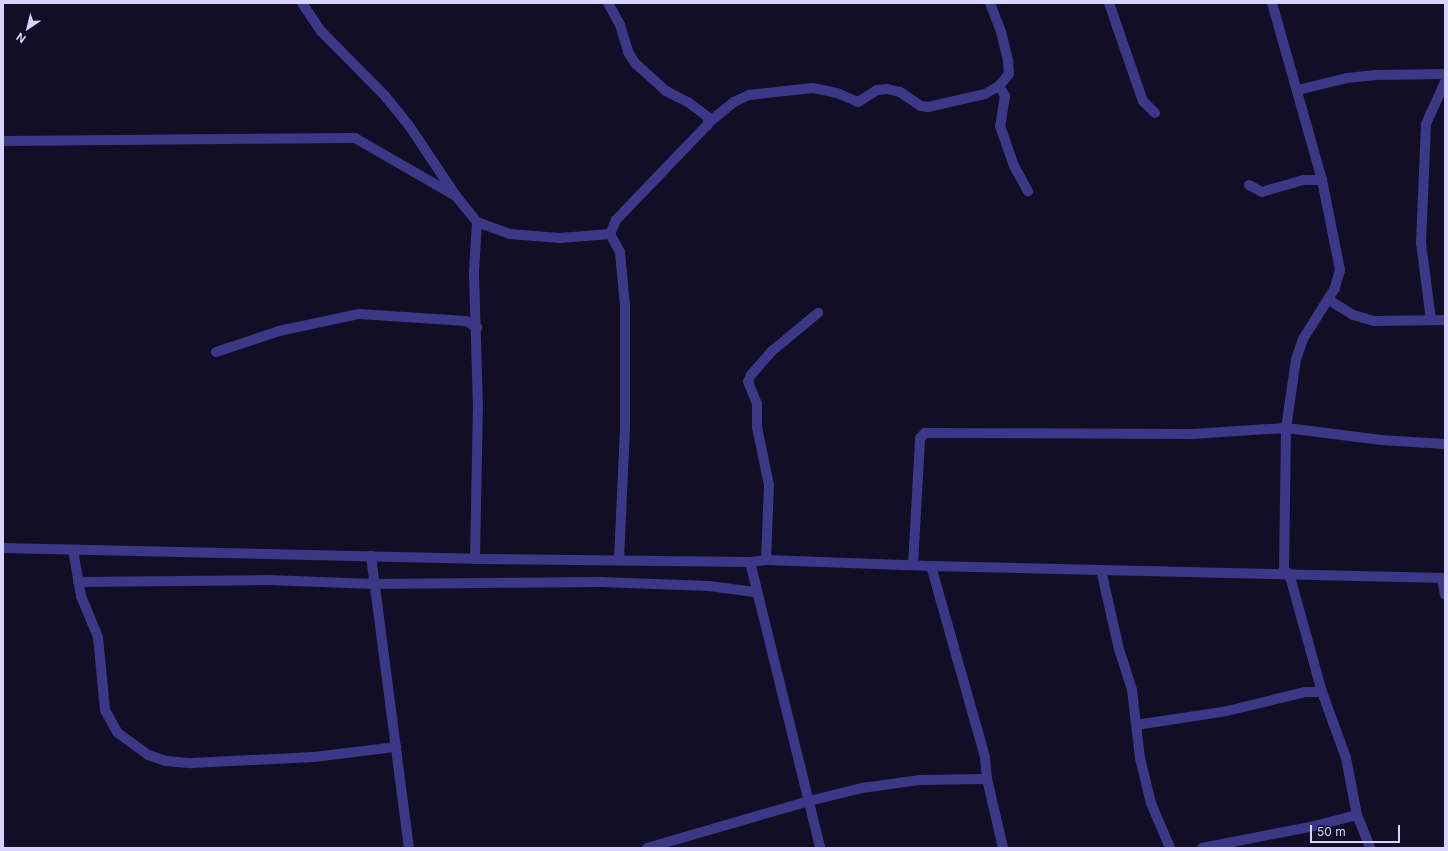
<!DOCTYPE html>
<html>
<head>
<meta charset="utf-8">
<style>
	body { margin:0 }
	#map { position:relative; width:1448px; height:851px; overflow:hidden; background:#120e26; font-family:Inter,sans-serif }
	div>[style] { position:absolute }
	.minor>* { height:10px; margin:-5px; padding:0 5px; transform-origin:5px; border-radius:5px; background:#3b3887 }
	span { translate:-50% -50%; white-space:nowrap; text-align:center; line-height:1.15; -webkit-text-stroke:3.5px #120e26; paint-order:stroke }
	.frame { position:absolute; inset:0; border:4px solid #d9d4ff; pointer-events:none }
	.north { position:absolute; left:8px; top:8px; width:40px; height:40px; -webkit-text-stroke:3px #120e26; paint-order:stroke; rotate:215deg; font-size:11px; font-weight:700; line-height:16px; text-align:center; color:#d9d4ff }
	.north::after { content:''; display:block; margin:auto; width:14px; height:18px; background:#d9d4ff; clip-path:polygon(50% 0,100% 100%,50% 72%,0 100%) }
	.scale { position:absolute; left:1310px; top:825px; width:90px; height:18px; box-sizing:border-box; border:2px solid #d9d4ff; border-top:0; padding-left:5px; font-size:12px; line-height:14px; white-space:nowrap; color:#d9d4ff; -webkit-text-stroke:3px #120e26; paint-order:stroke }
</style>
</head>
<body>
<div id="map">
	<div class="minor">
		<i style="left:302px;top:3px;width:34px;rotate:56deg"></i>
		<i style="left:321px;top:31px;width:91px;rotate:45.4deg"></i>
		<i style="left:385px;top:96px;width:36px;rotate:51deg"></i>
		<i style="left:408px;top:124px;width:87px;rotate:56.3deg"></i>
		<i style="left:456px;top:196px;width:33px;rotate:51deg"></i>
		<i style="left:477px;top:222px;width:35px;rotate:20deg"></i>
		<i style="left:510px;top:234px;width:50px;rotate:4.6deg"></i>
		<i style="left:560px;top:238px;width:50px;rotate:-4.6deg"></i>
		<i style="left:608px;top:3px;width:25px;rotate:61deg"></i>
		<i style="left:620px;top:25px;width:28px;rotate:73deg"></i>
		<i style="left:628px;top:52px;width:13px;rotate:58deg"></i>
		<i style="left:635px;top:63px;width:42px;rotate:42.1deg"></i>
		<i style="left:666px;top:91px;width:25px;rotate:27deg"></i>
		<i style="left:688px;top:102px;width:26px;rotate:37deg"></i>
		<i style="left:709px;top:118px;width:8px;rotate:104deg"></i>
		<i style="left:990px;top:3px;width:31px;rotate:69deg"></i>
		<i style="left:1001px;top:32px;width:30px;rotate:76deg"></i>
		<i style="left:1008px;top:61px;width:13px;rotate:86deg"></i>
		<i style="left:1009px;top:74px;width:16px;rotate:130deg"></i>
		<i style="left:999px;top:86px;width:12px;rotate:59deg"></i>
		<i style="left:1005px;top:96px;width:30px;rotate:99deg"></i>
		<i style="left:1000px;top:126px;width:42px;rotate:70.7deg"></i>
		<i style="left:1014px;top:166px;width:29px;rotate:61deg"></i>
		<i style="left:1109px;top:3px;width:104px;rotate:70.9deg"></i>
		<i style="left:1143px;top:101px;width:17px;rotate:45deg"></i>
		<i style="left:1272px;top:3px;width:184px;rotate:74.2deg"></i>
		<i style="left:1322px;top:180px;width:92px;rotate:78.7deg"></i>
		<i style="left:1340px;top:270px;width:19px;rotate:106deg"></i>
		<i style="left:1335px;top:288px;width:60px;rotate:122.1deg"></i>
		<i style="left:1303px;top:339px;width:21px;rotate:109deg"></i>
		<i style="left:1296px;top:359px;width:70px;rotate:98.2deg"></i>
		<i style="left:1286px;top:428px;width:146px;rotate:90.8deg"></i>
		<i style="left:1298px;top:90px;width:50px;rotate:-13.8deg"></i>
		<i style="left:1347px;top:78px;width:27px;rotate:-6deg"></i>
		<i style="left:1374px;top:75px;width:71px;rotate:-0.8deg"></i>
		<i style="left:3px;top:141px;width:352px;rotate:-0.5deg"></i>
		<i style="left:355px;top:138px;width:116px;rotate:29.9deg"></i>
		<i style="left:1249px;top:185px;width:15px;rotate:28deg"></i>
		<i style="left:1262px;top:192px;width:43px;rotate:-16.3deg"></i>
		<i style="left:1303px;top:180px;width:19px"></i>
		<i style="left:1329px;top:300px;width:28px;rotate:32deg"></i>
		<i style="left:1353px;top:315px;width:22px;rotate:16deg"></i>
		<i style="left:1374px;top:321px;width:71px;rotate:-0.8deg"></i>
		<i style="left:1431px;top:320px;width:78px;rotate:-97.4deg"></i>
		<i style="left:1421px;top:243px;width:119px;rotate:-87.6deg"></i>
		<i style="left:1426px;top:124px;width:46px;rotate:-65.7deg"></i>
		<i style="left:216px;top:352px;width:66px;rotate:-18.4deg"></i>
		<i style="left:279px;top:331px;width:82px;rotate:-12deg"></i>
		<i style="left:359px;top:314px;width:107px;rotate:3.7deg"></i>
		<i style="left:466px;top:321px;width:13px;rotate:29deg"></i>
		<i style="left:3px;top:548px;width:472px;rotate:1.3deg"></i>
		<i style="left:475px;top:559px;width:275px;rotate:0.6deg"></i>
		<i style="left:750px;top:562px;width:16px;rotate:-7deg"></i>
		<i style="left:766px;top:560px;width:165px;rotate:2.1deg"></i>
		<i style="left:931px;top:566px;width:514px;rotate:1.34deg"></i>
		<i style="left:73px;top:550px;width:47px;rotate:80.1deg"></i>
		<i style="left:81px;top:596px;width:44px;rotate:67.5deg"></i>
		<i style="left:98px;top:637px;width:73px;rotate:84.5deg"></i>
		<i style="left:105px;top:710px;width:26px;rotate:61deg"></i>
		<i style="left:118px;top:733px;width:37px;rotate:36deg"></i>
		<i style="left:148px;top:755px;width:19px;rotate:18deg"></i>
		<i style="left:166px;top:761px;width:25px;rotate:5deg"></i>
		<i style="left:191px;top:763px;width:123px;rotate:-2.8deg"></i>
		<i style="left:314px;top:757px;width:83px;rotate:-7deg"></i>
		<i style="left:371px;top:556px;width:294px;rotate:82.6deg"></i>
		<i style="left:475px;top:559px;width:150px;rotate:-88.9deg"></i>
		<i style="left:478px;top:409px;width:138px;rotate:-91.7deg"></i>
		<i style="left:474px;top:271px;width:49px;rotate:-86.5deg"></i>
		<i style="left:619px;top:560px;width:131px;rotate:-87.4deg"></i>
		<i style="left:625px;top:429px;width:123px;rotate:-90deg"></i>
		<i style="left:625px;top:306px;width:54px;rotate:-95.3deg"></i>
		<i style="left:620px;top:252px;width:21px;rotate:-119deg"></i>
		<i style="left:610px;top:234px;width:15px;rotate:-67deg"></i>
		<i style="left:616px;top:220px;width:140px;rotate:-46.2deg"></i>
		<i style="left:713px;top:119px;width:27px;rotate:-39deg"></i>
		<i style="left:734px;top:102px;width:17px;rotate:-25deg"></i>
		<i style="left:749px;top:95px;width:64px;rotate:-6.2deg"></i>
		<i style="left:813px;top:88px;width:25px;rotate:12deg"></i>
		<i style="left:837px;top:93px;width:23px;rotate:23deg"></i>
		<i style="left:858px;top:102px;width:22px;rotate:-32deg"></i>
		<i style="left:877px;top:90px;width:10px;rotate:-6deg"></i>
		<i style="left:887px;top:89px;width:13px;rotate:13deg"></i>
		<i style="left:900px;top:92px;width:25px;rotate:34deg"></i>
		<i style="left:921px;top:106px;width:7px;rotate:8deg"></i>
		<i style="left:928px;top:107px;width:58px;rotate:-12.8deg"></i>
		<i style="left:985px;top:94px;width:16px;rotate:-30deg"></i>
		<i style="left:766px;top:560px;width:75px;rotate:-87.7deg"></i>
		<i style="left:769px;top:485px;width:59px;rotate:-101.7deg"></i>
		<i style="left:757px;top:427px;width:23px;rotate:-90deg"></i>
		<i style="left:757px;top:404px;width:24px;rotate:-112deg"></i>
		<i style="left:748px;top:382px;width:8px;rotate:-67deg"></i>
		<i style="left:751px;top:375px;width:32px;rotate:-49deg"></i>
		<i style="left:772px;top:351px;width:60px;rotate:-39.6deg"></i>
		<i style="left:750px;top:562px;width:294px;rotate:76.2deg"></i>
		<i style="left:913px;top:565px;width:127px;rotate:-86.8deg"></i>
		<i style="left:920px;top:438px;width:7px;rotate:-45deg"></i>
		<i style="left:925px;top:433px;width:267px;rotate:0.2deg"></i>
		<i style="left:1192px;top:434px;width:94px;rotate:-3.7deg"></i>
		<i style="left:1286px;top:428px;width:96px;rotate:7.2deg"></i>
		<i style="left:1381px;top:440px;width:64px;rotate:3.6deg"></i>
		<i style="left:931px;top:566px;width:198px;rotate:74.2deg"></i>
		<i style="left:985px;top:757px;width:22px;rotate:85deg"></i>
		<i style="left:987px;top:779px;width:71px;rotate:76.9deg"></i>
		<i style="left:1101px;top:570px;width:81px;rotate:77.2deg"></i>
		<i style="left:1119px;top:649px;width:43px;rotate:72.4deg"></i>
		<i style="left:1132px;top:690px;width:68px;rotate:83.3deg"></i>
		<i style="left:1140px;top:758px;width:46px;rotate:76.3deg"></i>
		<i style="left:1151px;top:803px;width:49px;rotate:67.1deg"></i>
		<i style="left:1289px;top:573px;width:123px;rotate:74.5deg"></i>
		<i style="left:1322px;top:692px;width:70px;rotate:70deg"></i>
		<i style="left:1346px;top:758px;width:58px;rotate:79.1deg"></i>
		<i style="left:1357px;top:815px;width:35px;rotate:68deg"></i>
		<i style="left:1442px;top:578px;width:17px;rotate:80deg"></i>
		<i style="left:78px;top:582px;width:190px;rotate:-0.6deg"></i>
		<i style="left:268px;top:580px;width:106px;rotate:2.2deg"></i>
		<i style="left:374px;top:584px;width:227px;rotate:-0.5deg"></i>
		<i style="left:601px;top:582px;width:108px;rotate:2.1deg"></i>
		<i style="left:709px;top:586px;width:46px;rotate:7.4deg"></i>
		<i style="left:1136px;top:725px;width:92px;rotate:-8.7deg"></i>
		<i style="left:1227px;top:711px;width:80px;rotate:-13.7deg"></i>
		<i style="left:1305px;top:692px;width:17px"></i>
		<i style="left:647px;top:848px;width:169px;rotate:-16.2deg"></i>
		<i style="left:809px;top:801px;width:55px;rotate:-13.8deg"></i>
		<i style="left:862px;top:788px;width:59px;rotate:-7.9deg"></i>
		<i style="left:920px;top:780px;width:67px;rotate:-0.9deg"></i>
		<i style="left:1202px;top:848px;width:114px;rotate:-11.1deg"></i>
		<i style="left:1314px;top:826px;width:44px;rotate:-14.3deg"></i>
	</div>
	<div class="frame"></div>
	<div class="north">N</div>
	<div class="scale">50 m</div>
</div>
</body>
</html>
